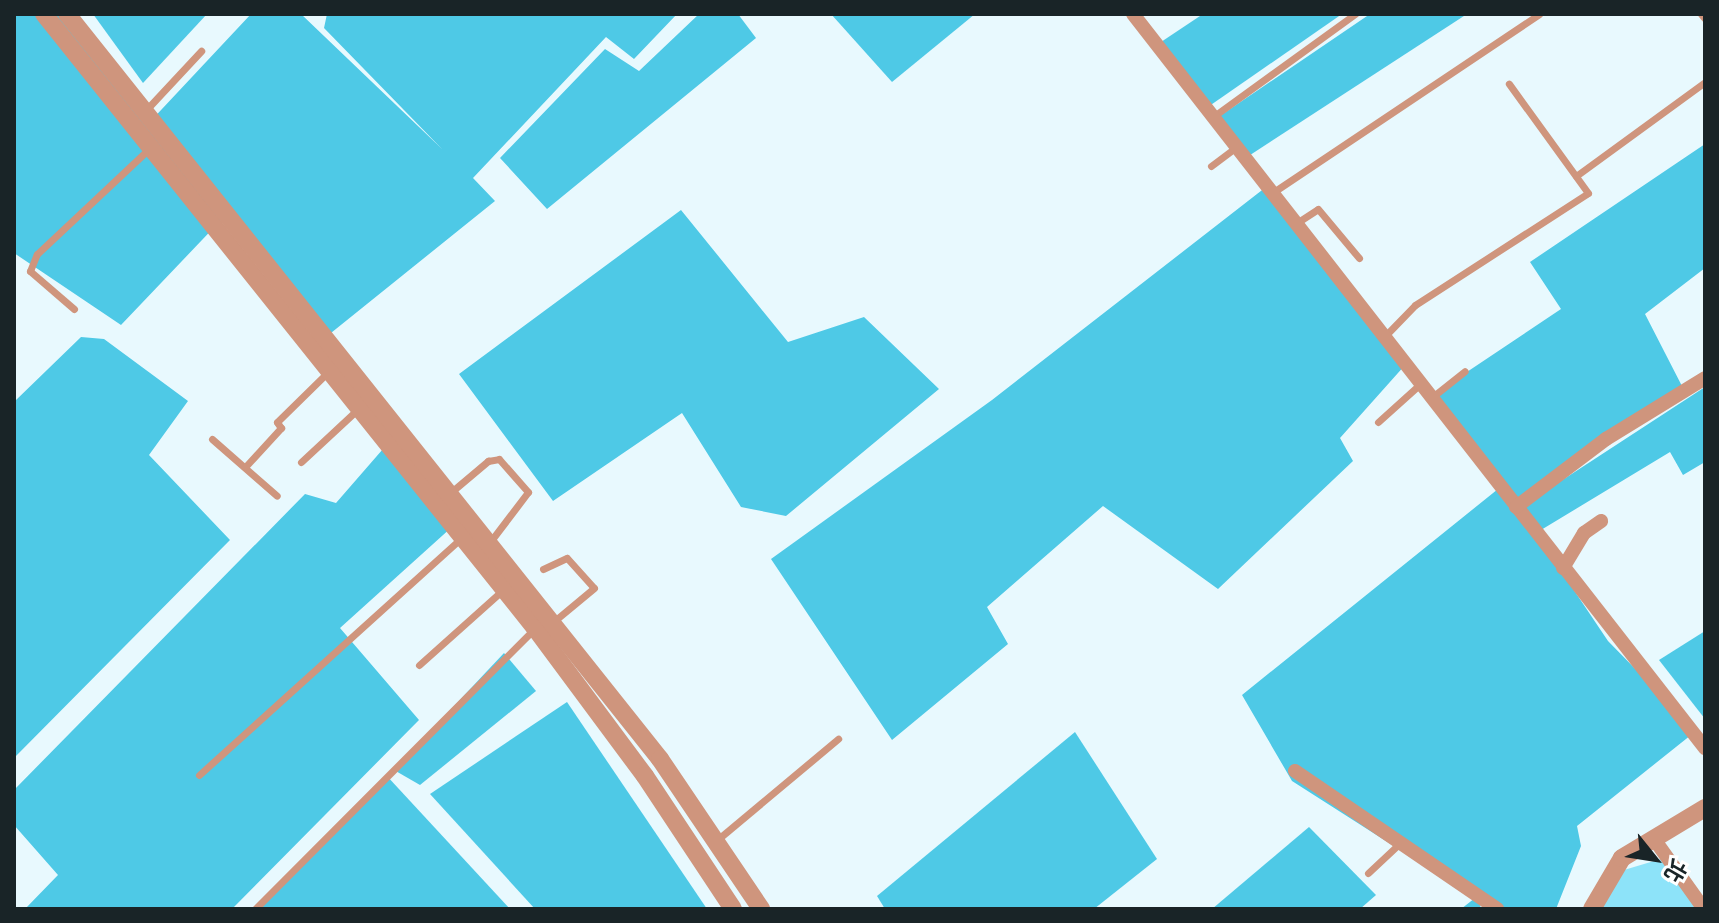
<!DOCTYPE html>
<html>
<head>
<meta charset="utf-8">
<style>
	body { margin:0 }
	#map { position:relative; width:1719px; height:923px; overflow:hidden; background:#e8f9fe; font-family:Mulish,"Noto Sans TC",sans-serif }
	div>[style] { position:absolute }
	.green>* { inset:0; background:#8de3f9 }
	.water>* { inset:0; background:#4ec9e6 }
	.service>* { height:7px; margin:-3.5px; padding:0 3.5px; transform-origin:3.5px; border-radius:3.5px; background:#cf957d }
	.minor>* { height:14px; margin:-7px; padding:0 7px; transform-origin:7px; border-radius:7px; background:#cf957d }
	.tertiary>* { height:18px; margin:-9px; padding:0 9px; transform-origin:9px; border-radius:9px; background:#cf957d }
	span { translate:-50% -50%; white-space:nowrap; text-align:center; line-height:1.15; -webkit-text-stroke:8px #fff; paint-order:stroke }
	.frame { position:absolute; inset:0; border:16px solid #192427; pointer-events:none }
	.north { position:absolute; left:1615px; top:819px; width:80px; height:80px; -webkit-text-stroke:6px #fff; paint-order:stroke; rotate:120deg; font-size:22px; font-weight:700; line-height:32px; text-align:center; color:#192427 }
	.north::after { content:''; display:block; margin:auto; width:28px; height:36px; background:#192427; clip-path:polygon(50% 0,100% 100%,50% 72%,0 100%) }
</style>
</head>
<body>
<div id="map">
	<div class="green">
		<i style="clip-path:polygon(1664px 858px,1701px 909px,1601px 909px,1624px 870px)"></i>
	</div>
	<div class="water">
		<i style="clip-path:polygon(14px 14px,57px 14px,147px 125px,251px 14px,301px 14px,442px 149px,324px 28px,327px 14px,677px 14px,634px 59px,606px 37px,473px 178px,495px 201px,321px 341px,222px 219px,121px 325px,14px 253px)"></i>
		<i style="clip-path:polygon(93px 14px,207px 14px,143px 83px)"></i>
		<i style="clip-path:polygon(699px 14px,738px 14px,756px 38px,547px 209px,500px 158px,605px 49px,639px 71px)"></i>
		<i style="clip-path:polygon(831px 14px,975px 14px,892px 82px)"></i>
		<i style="clip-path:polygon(1203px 14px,1342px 14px,1205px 109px,1155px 46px)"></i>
		<i style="clip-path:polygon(1370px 14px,1467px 14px,1244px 159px,1214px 120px)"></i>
		<i style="clip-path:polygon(1705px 144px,1705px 268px,1645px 314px,1684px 390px,1544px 492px,1705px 387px,1705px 462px,1683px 475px,1670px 452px,1541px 530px,1508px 492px,1608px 641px,1696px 731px,1577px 826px,1581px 846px,1556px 909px,1493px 909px,1479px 901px,1481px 909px,1461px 909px,1475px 898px,1292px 781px,1242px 695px,1503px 485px,1431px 396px,1561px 309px,1530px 262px)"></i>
		<i style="clip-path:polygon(1266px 187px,1406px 364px,1340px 438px,1353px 461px,1218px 589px,1103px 506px,987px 607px,1008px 644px,892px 740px,771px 559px,992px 400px)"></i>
		<i style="clip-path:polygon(681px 210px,788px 342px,864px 317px,939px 389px,786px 516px,741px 507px,682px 413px,553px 501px,459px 374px)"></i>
		<i style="clip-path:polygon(81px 337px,104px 339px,188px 401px,149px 455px,230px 540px,14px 758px,14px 402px)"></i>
		<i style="clip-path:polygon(396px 434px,463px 517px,340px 628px,419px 720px,232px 909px,25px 909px,58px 875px,14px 825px,14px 790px,305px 494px,336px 503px)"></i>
		<i style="clip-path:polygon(1705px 631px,1705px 719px,1659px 660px)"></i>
		<i style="clip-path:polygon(504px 653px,536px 691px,420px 785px,394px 770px)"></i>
		<i style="clip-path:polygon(567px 702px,707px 909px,535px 909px,430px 794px)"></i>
		<i style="clip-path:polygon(1075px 732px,1157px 859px,1094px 909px,885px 909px,877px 896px)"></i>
		<i style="clip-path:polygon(386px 775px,510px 909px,252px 909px)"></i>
		<i style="clip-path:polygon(1309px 827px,1376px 895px,1360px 909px,1212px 909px)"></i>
	</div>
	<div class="service">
		<i style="left:1701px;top:14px;width:6px;rotate:51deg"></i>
		<i style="left:146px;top:110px;width:81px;rotate:-47deg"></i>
		<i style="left:1214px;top:116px;width:174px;rotate:-35.9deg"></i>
		<i style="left:1211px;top:166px;width:30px;rotate:-37deg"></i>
		<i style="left:1576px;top:176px;width:160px;rotate:-36.1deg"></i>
		<i style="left:1272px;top:193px;width:321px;rotate:-33.8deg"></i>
		<i style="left:1295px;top:224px;width:27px;rotate:-33deg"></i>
		<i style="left:1318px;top:209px;width:64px;rotate:50.1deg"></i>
		<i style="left:74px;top:309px;width:58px;rotate:-139.2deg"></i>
		<i style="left:30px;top:271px;width:18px;rotate:-68deg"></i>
		<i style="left:37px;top:254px;width:155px;rotate:-43.2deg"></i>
		<i style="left:1385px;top:336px;width:43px;rotate:-45.9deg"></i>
		<i style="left:1415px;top:305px;width:206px;rotate:-32.9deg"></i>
		<i style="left:1588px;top:193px;width:135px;rotate:-125.9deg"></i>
		<i style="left:1431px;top:398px;width:43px;rotate:-38.5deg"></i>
		<i style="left:1378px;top:422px;width:57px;rotate:-42.1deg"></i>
		<i style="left:212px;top:439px;width:86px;rotate:41.2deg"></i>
		<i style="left:301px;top:462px;width:78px;rotate:-42.9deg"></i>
		<i style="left:246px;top:466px;width:52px;rotate:-47.4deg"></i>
		<i style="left:281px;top:428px;width:7px;rotate:-124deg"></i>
		<i style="left:277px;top:422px;width:71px;rotate:-44.4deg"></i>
		<i style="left:450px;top:493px;width:50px;rotate:-40.1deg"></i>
		<i style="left:488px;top:461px;width:11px;rotate:-10deg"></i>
		<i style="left:499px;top:459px;width:44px;rotate:48.7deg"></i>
		<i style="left:528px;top:492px;width:63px;rotate:127.2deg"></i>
		<i style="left:543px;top:569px;width:26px;rotate:-25deg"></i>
		<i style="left:567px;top:558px;width:40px;rotate:48deg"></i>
		<i style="left:594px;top:588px;width:53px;rotate:140.3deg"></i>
		<i style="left:419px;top:665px;width:113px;rotate:-41.8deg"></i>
		<i style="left:199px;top:775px;width:355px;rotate:-42.1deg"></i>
		<i style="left:717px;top:840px;width:158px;rotate:-39.9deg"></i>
		<i style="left:1368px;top:873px;width:42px;rotate:-43.1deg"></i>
		<i style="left:255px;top:909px;width:394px;rotate:-45.1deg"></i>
	</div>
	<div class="minor">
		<i style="left:1133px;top:14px;width:931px;rotate:52.07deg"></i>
		<i style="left:1516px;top:507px;width:113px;rotate:-37.1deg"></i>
		<i style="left:1606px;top:439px;width:116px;rotate:-31.6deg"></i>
		<i style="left:1563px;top:568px;width:41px;rotate:-59deg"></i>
		<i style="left:1584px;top:533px;width:21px;rotate:-35deg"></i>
		<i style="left:1295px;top:771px;width:245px;rotate:34.3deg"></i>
		<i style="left:1654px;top:839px;width:86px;rotate:54.5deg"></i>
	</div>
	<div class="tertiary">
		<i style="left:44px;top:14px;width:786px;rotate:51.35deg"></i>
		<i style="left:535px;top:628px;width:184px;rotate:53.4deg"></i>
		<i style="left:645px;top:776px;width:159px;rotate:56.5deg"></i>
		<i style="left:67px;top:14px;width:952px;rotate:51.48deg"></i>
		<i style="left:660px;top:759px;width:181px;rotate:56deg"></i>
		<i style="left:1592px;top:909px;width:59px;rotate:-59.5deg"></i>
		<i style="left:1622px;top:858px;width:97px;rotate:-31.1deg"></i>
	</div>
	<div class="frame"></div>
	<div class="north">北</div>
</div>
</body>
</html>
